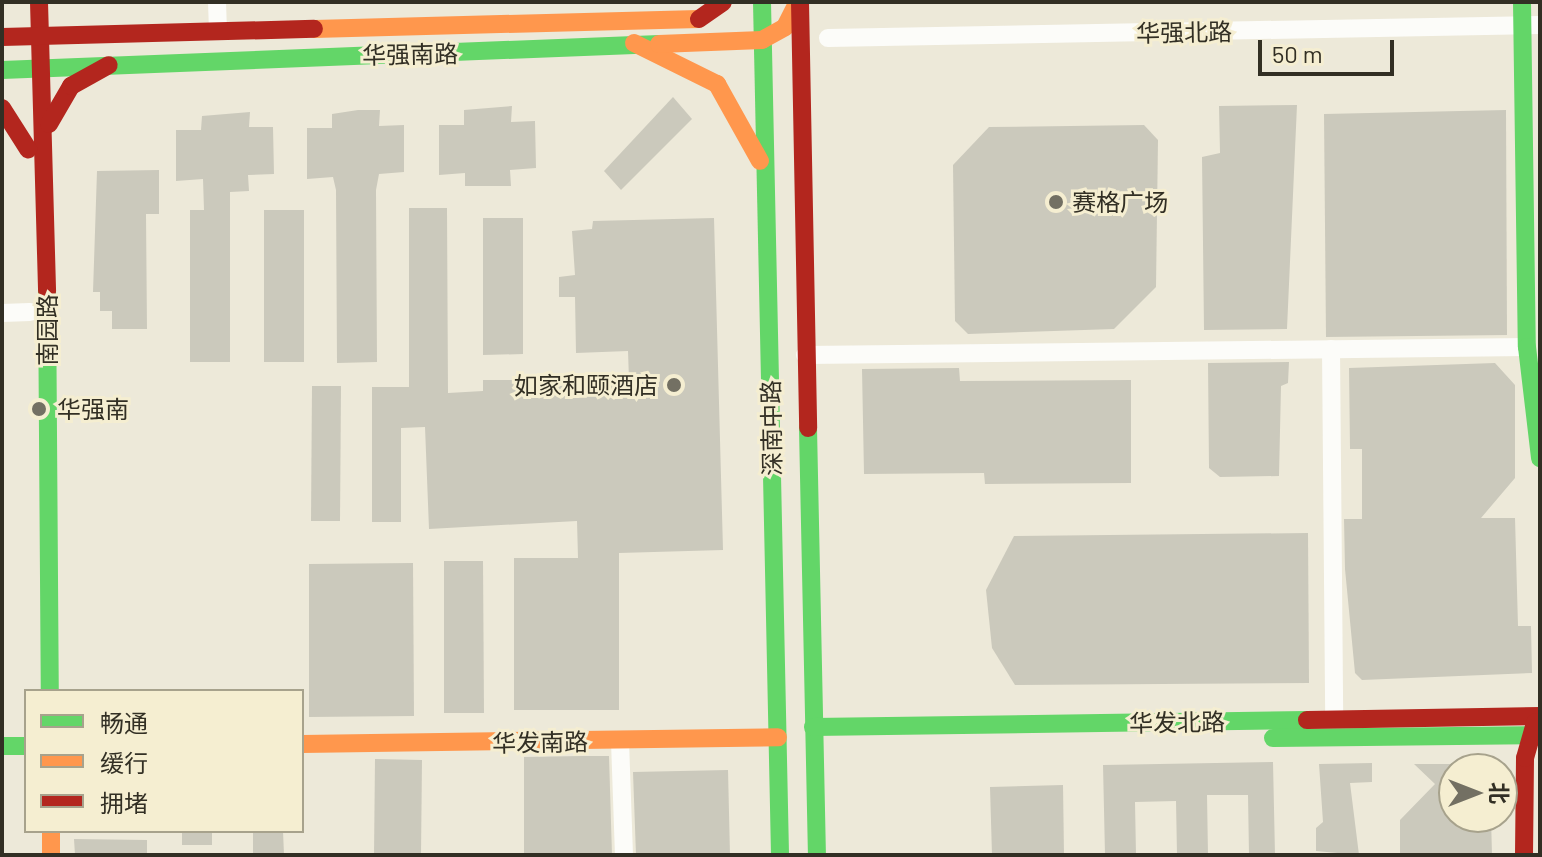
<!DOCTYPE html>
<html>
<head>
<meta charset="utf-8">
<style>
	body { margin:0 }
	#map { position:relative; width:1542px; height:857px; overflow:hidden; background:#ede9d9; font-family:Barlow,"Noto Sans SC",sans-serif }
	div>[style] { position:absolute }
	.building>* { inset:0; background:#cbc9bc }
	.street>* { height:18px; margin:-9px; padding:0 9px; transform-origin:9px; border-radius:9px; background:#fcfcf9 }
	.fast>* { height:18px; margin:-9px; padding:0 9px; transform-origin:9px; border-radius:9px; background:#63d668 }
	.slow>* { height:18px; margin:-9px; padding:0 9px; transform-origin:9px; border-radius:9px; background:#ff974d }
	.jam>* { height:18px; margin:-9px; padding:0 9px; transform-origin:9px; border-radius:9px; background:#b3261e }
	.dots>* { width:22px; height:22px; translate:-50% -50%; box-sizing:border-box; border:4px solid #f5eed1; border-radius:50% }
	span { translate:-50% -50%; white-space:nowrap; text-align:center; line-height:1.15; -webkit-text-stroke:6px #f5eed1; paint-order:stroke }
	.street-label { font-size:24px; color:#322f24 }
	.poi-label { font-size:24px; color:#322f24 }
	.left { translate:0 -50%; text-align:left }
	.right { translate:-100% -50%; text-align:right }
	.frame { position:absolute; inset:0; border:4px solid #322f24; pointer-events:none }
	.legend { position:absolute; left:24px; top:689px; width:280px; height:144px; box-sizing:border-box; background:#f5eed1; border:2px solid #a7a28c; margin:0; padding:10px 14px; list-style:none; font-size:24px; color:#322f24 }
	.legend li { display:flex; align-items:center; gap:16px; height:40px }
	.legend b { width:40px; border:2px solid #a7a28c }
	.north { position:absolute; left:1438px; top:753px; width:80px; height:80px; box-sizing:border-box; background:#f5eed1; border:2px solid #a7a28c; border-radius:50%; rotate:90deg; font-size:22px; font-weight:700; line-height:32px; text-align:center; color:#322f24 }
	.north::after { content:''; display:block; margin:auto; width:28px; height:36px; background:#737063; clip-path:polygon(50% 0,100% 100%,50% 72%,0 100%) }
	.scale { position:absolute; left:1258px; top:40px; width:136px; height:36px; box-sizing:border-box; border:4px solid #322f24; border-top:0; padding-left:10px; font-size:24px; line-height:28px; white-space:nowrap; color:#322f24; -webkit-text-stroke:6px #f5eed1; paint-order:stroke }
</style>
</head>
<body>
<div id="map">
	<div class="building">
		<i style="clip-path:polygon(673px 97px,692px 119px,621px 190px,604px 171px)"></i>
		<i style="clip-path:polygon(1297px 105px,1287px 329px,1204px 330px,1202px 157px,1220px 153px,1219px 106px)"></i>
		<i style="clip-path:polygon(512px 106px,511px 122px,535px 121px,536px 168px,510px 170px,511px 186px,465px 186px,465px 173px,439px 175px,439px 125px,464px 125px,464px 110px)"></i>
		<i style="clip-path:polygon(358px 110px,380px 110px,379px 126px,404px 125px,404px 172px,379px 174px,376px 190px,377px 362px,337px 363px,336px 190px,333px 177px,307px 179px,307px 128px,332px 128px,332px 114px)"></i>
		<i style="clip-path:polygon(1506px 110px,1507px 335px,1326px 337px,1324px 114px)"></i>
		<i style="clip-path:polygon(250px 112px,249px 127px,273px 127px,274px 174px,248px 175px,249px 191px,230px 192px,230px 362px,190px 362px,190px 210px,204px 210px,203px 179px,176px 181px,176px 130px,201px 130px,202px 116px)"></i>
		<i style="clip-path:polygon(1144px 125px,1158px 140px,1156px 287px,1114px 329px,968px 334px,955px 321px,953px 165px,989px 127px)"></i>
		<i style="clip-path:polygon(159px 170px,159px 214px,146px 214px,147px 329px,112px 329px,112px 311px,100px 311px,100px 292px,93px 292px,97px 171px)"></i>
		<i style="clip-path:polygon(409px 208px,447px 208px,448px 393px,483px 391px,483px 380px,523px 380px,523px 388px,629px 380px,628px 351px,576px 353px,575px 297px,559px 297px,559px 277px,575px 275px,572px 231px,592px 229px,593px 221px,714px 218px,723px 550px,619px 553px,619px 710px,514px 710px,514px 558px,578px 558px,577px 521px,429px 529px,425px 427px,401px 428px,401px 522px,372px 522px,372px 387px,409px 387px)"></i>
		<i style="clip-path:polygon(264px 210px,304px 210px,304px 362px,264px 362px)"></i>
		<i style="clip-path:polygon(483px 218px,523px 218px,523px 354px,483px 355px)"></i>
		<i style="clip-path:polygon(1289px 362px,1288px 383px,1281px 386px,1279px 476px,1220px 477px,1209px 468px,1208px 363px)"></i>
		<i style="clip-path:polygon(1495px 363px,1515px 385px,1515px 478px,1481px 518px,1515px 518px,1518px 626px,1531px 626px,1532px 673px,1362px 680px,1355px 673px,1345px 569px,1344px 519px,1362px 519px,1362px 449px,1350px 449px,1349px 368px)"></i>
		<i style="clip-path:polygon(959px 368px,960px 381px,1131px 380px,1131px 483px,985px 484px,984px 473px,864px 474px,862px 369px)"></i>
		<i style="clip-path:polygon(312px 386px,341px 386px,340px 521px,311px 521px)"></i>
		<i style="clip-path:polygon(1308px 533px,1309px 683px,1015px 685px,992px 648px,986px 590px,1014px 536px)"></i>
		<i style="clip-path:polygon(444px 561px,483px 561px,484px 713px,444px 713px)"></i>
		<i style="clip-path:polygon(413px 563px,414px 716px,309px 717px,309px 564px)"></i>
		<i style="clip-path:polygon(582px 756px,609px 756px,612px 855px,524px 855px,524px 757px)"></i>
		<i style="clip-path:polygon(375px 759px,422px 760px,421px 855px,374px 855px)"></i>
		<i style="clip-path:polygon(1273px 762px,1275px 855px,1249px 855px,1248px 795px,1207px 795px,1208px 855px,1177px 855px,1176px 801px,1135px 802px,1136px 855px,1105px 855px,1103px 765px)"></i>
		<i style="clip-path:polygon(1372px 763px,1372px 782px,1350px 783px,1359px 855px,1316px 851px,1316px 828px,1323px 822px,1319px 764px)"></i>
		<i style="clip-path:polygon(1414px 764px,1454px 764px,1454px 817px,1491px 817px,1492px 855px,1400px 855px,1400px 820px,1435px 784px)"></i>
		<i style="clip-path:polygon(728px 770px,730px 855px,636px 855px,633px 772px)"></i>
		<i style="clip-path:polygon(1063px 785px,1064px 855px,992px 855px,990px 787px)"></i>
		<i style="clip-path:polygon(182px 831px,212px 831px,212px 845px,182px 845px)"></i>
		<i style="clip-path:polygon(253px 831px,283px 831px,284px 855px,253px 855px)"></i>
		<i style="clip-path:polygon(74px 839px,147px 840px,147px 855px,75px 855px)"></i>
	</div>
	<div class="street">
		<i style="left:217px;top:2px;width:28px;rotate:88deg"></i>
		<i style="left:828px;top:38px;width:712px;rotate:-1.05deg"></i>
		<i style="left:2px;top:313px;width:28px;rotate:-2deg"></i>
		<i style="left:1331px;top:349px;width:370px;rotate:89.5deg"></i>
		<i style="left:805px;top:355px;width:722px;rotate:-0.63deg"></i>
		<i style="left:620px;top:741px;width:114px;rotate:88deg"></i>
	</div>
	<div class="fast">
		<i style="left:762px;top:2px;width:853px;rotate:88.79deg"></i>
		<i style="left:1522px;top:2px;width:345px;rotate:89.2deg"></i>
		<i style="left:1527px;top:347px;width:112px;rotate:83.3deg"></i>
		<i style="left:2px;top:70px;width:658px;rotate:-2.27deg"></i>
		<i style="left:47px;top:291px;width:400px;rotate:89.6deg"></i>
		<i style="left:808px;top:428px;width:427px;rotate:88.8deg"></i>
		<i style="left:813px;top:727px;width:494px;rotate:-0.8deg"></i>
		<i style="left:1273px;top:738px;width:267px;rotate:-0.6deg"></i>
		<i style="left:2px;top:746px;width:24px"></i>
	</div>
	<div class="slow">
		<i style="left:314px;top:29px;width:385px;rotate:-1.5deg"></i>
		<i style="left:634px;top:43px;width:93px;rotate:26.3deg"></i>
		<i style="left:717px;top:84px;width:88px;rotate:60.8deg"></i>
		<i style="left:659px;top:44px;width:103px;rotate:-2.2deg"></i>
		<i style="left:762px;top:40px;width:26px;rotate:-29deg"></i>
		<i style="left:785px;top:27px;width:28px;rotate:-63deg"></i>
		<i style="left:302px;top:744px;width:476px;rotate:-0.8deg"></i>
		<i style="left:51px;top:831px;width:24px;rotate:90deg"></i>
	</div>
	<div class="jam">
		<i style="left:39px;top:2px;width:289px;rotate:88.4deg"></i>
		<i style="left:800px;top:2px;width:426px;rotate:88.9deg"></i>
		<i style="left:699px;top:19px;width:29px;rotate:-35deg"></i>
		<i style="left:2px;top:37px;width:312px;rotate:-1.5deg"></i>
		<i style="left:2px;top:108px;width:49px;rotate:57.6deg"></i>
		<i style="left:49px;top:124px;width:44px;rotate:-59.9deg"></i>
		<i style="left:71px;top:86px;width:43px;rotate:-28.9deg"></i>
		<i style="left:1307px;top:720px;width:233px;rotate:-1deg"></i>
		<i style="left:1524px;top:855px;width:97px;rotate:-89.4deg"></i>
		<i style="left:1525px;top:758px;width:37px;rotate:-74deg"></i>
	</div>
	<div class="dots">
		<i style="left:1056px;top:202px;background:#737063"></i>
		<i style="left:674px;top:385px;background:#737063"></i>
		<i style="left:39px;top:409px;background:#737063"></i>
	</div>
	<div class="street-label">
		<span style="left:1184px;top:32px;rotate:-1deg">华强北路</span>
		<span style="left:410px;top:54px;rotate:-1deg">华强南路</span>
		<span style="left:47px;top:330px;rotate:-90deg">南园路</span>
		<span style="left:771px;top:428px;rotate:-91deg">深南中路</span>
		<span style="left:1177px;top:722px;rotate:-1deg">华发北路</span>
		<span style="left:540px;top:742px;rotate:-1deg">华发南路</span>
	</div>
	<div class="poi-label">
		<span class="left" style="left:1072px;top:202px">赛格广场</span>
		<span class="right" style="left:658px;top:385px">如家和颐酒店</span>
		<span class="left" style="left:57px;top:409px">华强南</span>
	</div>
	<div class="frame"></div>
	<ul class="legend">
	<li><b style="height:10px;background:#63d668"></b>畅通</li>
	<li><b style="height:10px;background:#ff974d"></b>缓行</li>
	<li><b style="height:10px;background:#b3261e"></b>拥堵</li>
	</ul>
	<div class="north">北</div>
	<div class="scale">50 m</div>
</div>
</body>
</html>
